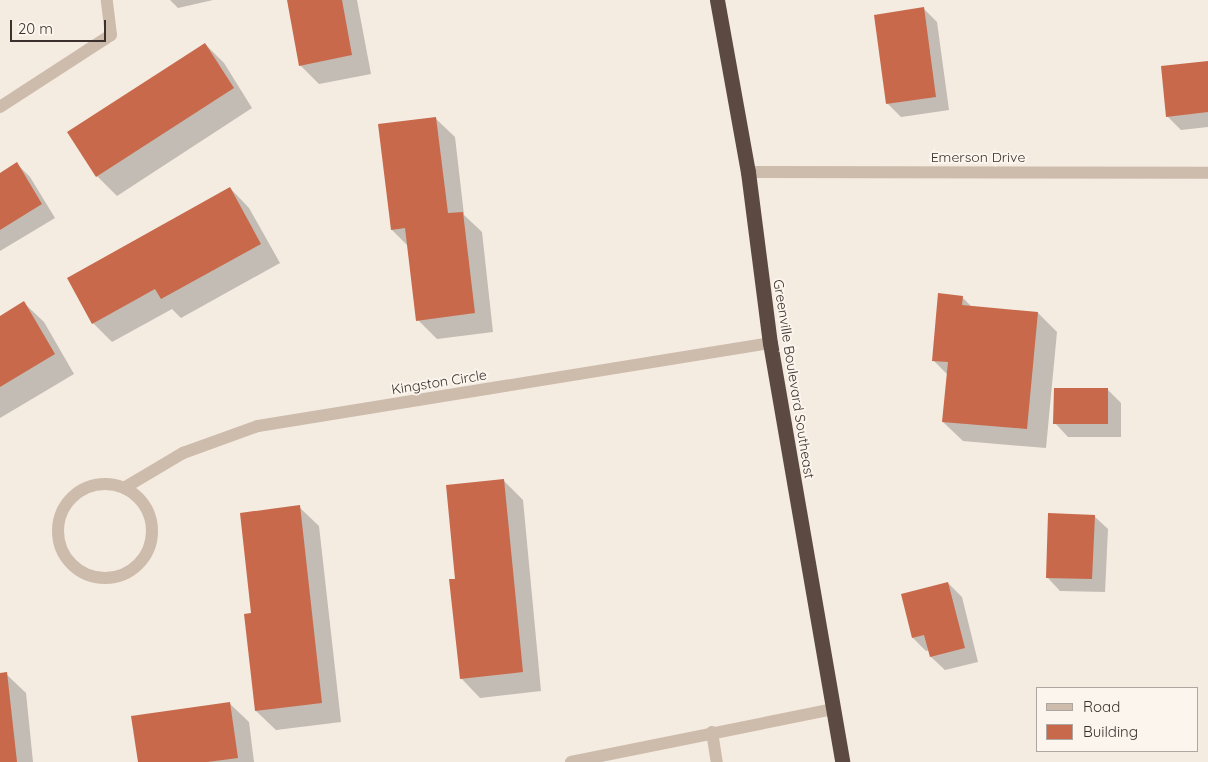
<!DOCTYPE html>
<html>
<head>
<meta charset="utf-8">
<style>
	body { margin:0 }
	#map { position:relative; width:1208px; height:762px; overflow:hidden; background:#f4ebe1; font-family:Quicksand,sans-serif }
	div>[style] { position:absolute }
	.shadow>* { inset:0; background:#0003 }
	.building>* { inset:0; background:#c8694b }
	.lane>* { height:12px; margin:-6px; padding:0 6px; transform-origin:6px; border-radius:6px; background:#cdbbac }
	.street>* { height:12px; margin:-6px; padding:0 6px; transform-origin:6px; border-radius:6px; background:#cdbbac }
	.street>.ring { margin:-6px; padding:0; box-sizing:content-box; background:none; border:12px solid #cdbbac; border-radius:50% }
	.highway>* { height:15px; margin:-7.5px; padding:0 7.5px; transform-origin:7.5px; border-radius:7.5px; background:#5c4a42 }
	span { translate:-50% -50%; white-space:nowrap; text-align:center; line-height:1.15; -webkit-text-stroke:4px #fbf5ee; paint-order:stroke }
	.street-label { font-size:14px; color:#3b302b }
	.legend { position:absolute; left:1036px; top:687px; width:162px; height:65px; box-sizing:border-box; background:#fbf5ee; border:1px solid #aea6a0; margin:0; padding:6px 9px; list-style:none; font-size:15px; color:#3b302b }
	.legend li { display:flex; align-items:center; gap:10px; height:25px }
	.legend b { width:25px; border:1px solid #aea6a0 }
	.scale { position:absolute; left:10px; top:20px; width:96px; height:22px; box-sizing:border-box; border:2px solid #3b302b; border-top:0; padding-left:6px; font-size:15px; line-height:18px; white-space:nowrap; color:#3b302b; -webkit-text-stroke:4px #fbf5ee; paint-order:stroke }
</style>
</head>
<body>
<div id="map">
	<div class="shadow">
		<i style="clip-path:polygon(170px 0,213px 0,178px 8px)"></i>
		<i style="clip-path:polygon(288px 0,357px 0,371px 74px,319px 84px,300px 65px)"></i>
		<i style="clip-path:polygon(924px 9px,937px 22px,949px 110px,901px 117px,888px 104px)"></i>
		<i style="clip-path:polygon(205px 44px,224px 63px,252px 108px,117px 196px,97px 176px,69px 132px)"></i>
		<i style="clip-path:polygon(1208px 62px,1208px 127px,1181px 130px,1167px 116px)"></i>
		<i style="clip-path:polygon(435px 118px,455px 137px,464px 215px,482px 232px,493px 332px,437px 339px,418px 320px,409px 247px,392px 230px)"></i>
		<i style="clip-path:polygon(17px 164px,30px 177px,55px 218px,0 251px,0 174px)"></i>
		<i style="clip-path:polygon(230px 188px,249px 208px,280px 263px,181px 318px,172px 309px,112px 342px,93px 323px)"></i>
		<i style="clip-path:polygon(962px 297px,973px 308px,1038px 313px,1057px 332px,1046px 448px,963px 441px,943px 422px,948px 375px,933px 360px)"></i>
		<i style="clip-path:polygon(24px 303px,44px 322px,74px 374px,0 418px,0 317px)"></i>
		<i style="clip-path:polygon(1107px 389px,1121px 403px,1121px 437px,1068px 437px,1055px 423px)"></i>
		<i style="clip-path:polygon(503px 480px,523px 500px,541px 691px,480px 698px,461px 678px,457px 580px)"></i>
		<i style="clip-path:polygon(299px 507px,319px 526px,341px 722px,276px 730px,256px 711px,252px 615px)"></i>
		<i style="clip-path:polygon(1094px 516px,1108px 529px,1105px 592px,1060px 591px,1047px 577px)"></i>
		<i style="clip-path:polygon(948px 583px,962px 597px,978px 662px,945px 670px,931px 657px,930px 650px,926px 651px,913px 638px)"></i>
		<i style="clip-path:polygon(0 674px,6px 674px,26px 693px,33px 762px,0 762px)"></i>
		<i style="clip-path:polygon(229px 703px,249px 722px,254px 762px,139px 762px)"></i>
	</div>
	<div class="building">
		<i style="clip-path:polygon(287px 0,342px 0,352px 55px,299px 66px)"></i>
		<i style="clip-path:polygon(924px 7px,936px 97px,886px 104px,874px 15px)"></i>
		<i style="clip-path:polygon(205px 43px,234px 88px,96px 177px,67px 132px)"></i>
		<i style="clip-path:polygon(1208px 61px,1208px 112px,1166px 117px,1161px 66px)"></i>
		<i style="clip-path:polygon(436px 117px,448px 213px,463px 212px,475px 313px,416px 321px,405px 228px,391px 230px,378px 124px)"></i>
		<i style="clip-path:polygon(17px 162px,42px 204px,0 230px,0 173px)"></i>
		<i style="clip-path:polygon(230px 187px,261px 244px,161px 299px,155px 289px,92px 324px,67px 278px)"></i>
		<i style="clip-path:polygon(938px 293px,963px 296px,962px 305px,1038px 312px,1027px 429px,942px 422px,948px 362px,932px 361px)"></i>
		<i style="clip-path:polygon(24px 301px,55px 354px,0 387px,0 316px)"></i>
		<i style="clip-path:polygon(1054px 388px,1108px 388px,1108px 424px,1053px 424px)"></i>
		<i style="clip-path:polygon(504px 479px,523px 672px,460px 679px,449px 579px,455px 579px,446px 485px)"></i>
		<i style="clip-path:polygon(300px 505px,322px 703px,255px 711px,244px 614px,251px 613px,240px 513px)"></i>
		<i style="clip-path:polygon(1048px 513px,1095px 515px,1092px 579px,1046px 578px)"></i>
		<i style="clip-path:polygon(948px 582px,965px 648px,930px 657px,924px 635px,912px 638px,901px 594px)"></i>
		<i style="clip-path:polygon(7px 672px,17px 762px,0 762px,0 673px)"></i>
		<i style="clip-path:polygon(230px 702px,238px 758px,207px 762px,138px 762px,131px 716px)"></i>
	</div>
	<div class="lane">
		<i style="left:0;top:107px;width:132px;rotate:-33deg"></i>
		<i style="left:111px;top:35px;width:35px;rotate:-97deg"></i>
		<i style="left:712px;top:732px;width:30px;rotate:81deg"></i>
		<i style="left:571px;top:762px;width:267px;rotate:-11.4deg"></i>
	</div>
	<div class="street">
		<i style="left:748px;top:172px;width:460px;rotate:0.1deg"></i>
		<i class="ring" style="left:58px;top:484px;width:82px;height:82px"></i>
		<i style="left:124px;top:488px;width:69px;rotate:-30.7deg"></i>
		<i style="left:183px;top:453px;width:80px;rotate:-19.8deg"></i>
		<i style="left:258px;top:426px;width:519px;rotate:-9.21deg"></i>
	</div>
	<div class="highway">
		<i style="left:717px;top:0;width:175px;rotate:79.8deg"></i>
		<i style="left:748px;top:172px;width:172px;rotate:82.7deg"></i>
		<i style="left:770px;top:343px;width:425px;rotate:80.2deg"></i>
	</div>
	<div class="street-label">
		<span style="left:978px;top:157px">Emerson Drive</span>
		<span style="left:794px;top:379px;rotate:81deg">Greenville Boulevard Southeast</span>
		<span style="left:439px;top:382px;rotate:-9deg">Kingston Circle</span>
	</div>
	<ul class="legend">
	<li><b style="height:6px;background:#cdbbac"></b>Road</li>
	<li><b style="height:14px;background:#c8694b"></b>Building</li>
	</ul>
	<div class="scale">20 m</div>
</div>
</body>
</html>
